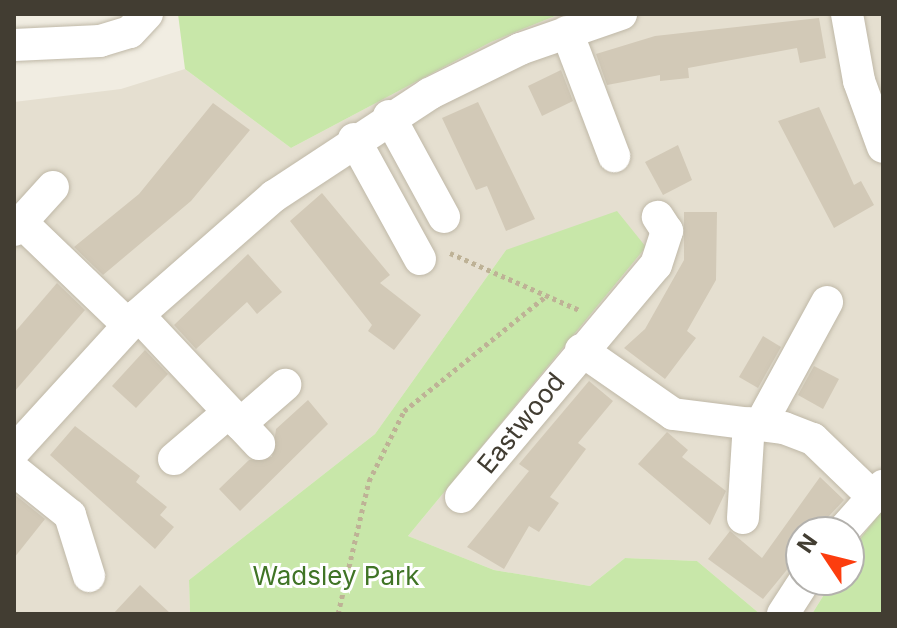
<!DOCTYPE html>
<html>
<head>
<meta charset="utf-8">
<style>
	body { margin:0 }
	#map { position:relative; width:897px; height:628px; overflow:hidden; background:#f1ede2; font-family:Inter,sans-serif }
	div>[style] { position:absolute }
	.residential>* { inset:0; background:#e5dfd0 }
	.green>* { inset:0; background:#c8e7a9 }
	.building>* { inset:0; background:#d2c9b7 }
	.path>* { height:5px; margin-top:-2.5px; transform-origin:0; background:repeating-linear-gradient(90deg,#beb296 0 4px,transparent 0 8px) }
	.roads { filter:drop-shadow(0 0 2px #bfb8a7) drop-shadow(0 0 2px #bfb8a7) }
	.minor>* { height:32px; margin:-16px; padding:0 16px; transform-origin:16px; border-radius:16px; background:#fff }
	span { translate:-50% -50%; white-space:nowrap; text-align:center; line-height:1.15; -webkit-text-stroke:6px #fff; paint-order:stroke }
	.street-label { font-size:26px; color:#423d32 }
	.park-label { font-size:26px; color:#407426 }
	.frame { position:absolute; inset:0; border:16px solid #423d32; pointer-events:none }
	.north { position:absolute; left:785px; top:516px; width:80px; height:80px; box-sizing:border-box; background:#fff; border:2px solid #b3b1ad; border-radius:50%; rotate:305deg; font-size:22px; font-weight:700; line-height:32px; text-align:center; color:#423d32 }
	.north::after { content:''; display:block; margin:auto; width:28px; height:36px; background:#fc3d0e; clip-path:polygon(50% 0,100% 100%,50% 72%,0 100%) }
</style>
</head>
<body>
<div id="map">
	<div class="residential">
		<i style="clip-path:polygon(560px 14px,883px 14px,883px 504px,849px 553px,849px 532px,801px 532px,801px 580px,833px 580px,812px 614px,760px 614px,697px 561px,625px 558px,590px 586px,494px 570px,408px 536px,646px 247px,506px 250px,375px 434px,189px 580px,190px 614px,14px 614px,14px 102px,121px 89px,185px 69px,291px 148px,491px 42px)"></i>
	</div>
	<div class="green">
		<i style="clip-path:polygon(178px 14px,560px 14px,491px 42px,291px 148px,185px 69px)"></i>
		<i style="clip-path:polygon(617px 211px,646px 247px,408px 536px,494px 570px,590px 586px,625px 558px,697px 561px,760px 614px,190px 614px,189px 580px,375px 434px,506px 250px)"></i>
		<i style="clip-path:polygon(883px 509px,883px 614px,812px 614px,833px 580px,849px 580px,849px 553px)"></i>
	</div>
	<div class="building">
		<i style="clip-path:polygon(819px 18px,826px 58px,800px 63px,797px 48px,688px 68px,689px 78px,660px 81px,660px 75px,607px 85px,596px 54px,655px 36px)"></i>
		<i style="clip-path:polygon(561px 70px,573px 101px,542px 116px,528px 86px)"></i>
		<i style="clip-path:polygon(478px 102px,535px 219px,506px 231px,487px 186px,476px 190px,442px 118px)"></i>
		<i style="clip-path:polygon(213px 103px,250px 130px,191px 201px,103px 275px,74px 247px,139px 194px)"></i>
		<i style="clip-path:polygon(819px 107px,854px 185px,861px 181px,874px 205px,834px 228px,778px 121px)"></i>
		<i style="clip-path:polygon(678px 145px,692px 180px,663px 195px,645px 162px)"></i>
		<i style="clip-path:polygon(322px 193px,390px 275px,380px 283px,421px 315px,394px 350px,368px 331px,372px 325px,290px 221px)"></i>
		<i style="clip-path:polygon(684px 212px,717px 212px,716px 280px,687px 331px,696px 338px,665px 379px,624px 348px,645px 329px,684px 260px)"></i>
		<i style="clip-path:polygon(248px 254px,282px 292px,257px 314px,247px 302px,196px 349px,174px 325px)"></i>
		<i style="clip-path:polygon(57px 283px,85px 310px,14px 392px,14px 333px)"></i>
		<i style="clip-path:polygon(763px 336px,781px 347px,758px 388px,739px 377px)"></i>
		<i style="clip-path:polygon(145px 350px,168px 374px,136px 408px,112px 386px)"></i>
		<i style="clip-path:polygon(814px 366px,839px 379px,823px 409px,798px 395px)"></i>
		<i style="clip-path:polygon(589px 381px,613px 401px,578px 443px,586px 449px,550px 497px,559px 503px,539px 532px,529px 526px,504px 569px,467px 547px,529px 471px,519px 464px)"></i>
		<i style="clip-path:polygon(308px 400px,328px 424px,240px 511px,219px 489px,249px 460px,272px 457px,276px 429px)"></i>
		<i style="clip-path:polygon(75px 426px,140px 476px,136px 482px,167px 507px,160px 515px,174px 527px,155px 549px,50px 455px)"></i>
		<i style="clip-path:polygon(667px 432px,688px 450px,682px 457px,726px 491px,710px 525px,638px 464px)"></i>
		<i style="clip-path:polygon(820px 477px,844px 500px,814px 532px,801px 532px,799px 555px,763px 599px,708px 559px,730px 531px,762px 558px)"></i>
		<i style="clip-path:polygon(14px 494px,45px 519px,14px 558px)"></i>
		<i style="clip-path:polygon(140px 585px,171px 614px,113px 614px)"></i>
	</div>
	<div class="path">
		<i style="left:450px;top:253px;width:141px;rotate:23.8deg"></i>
		<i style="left:338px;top:614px;width:137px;rotate:-76.9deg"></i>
		<i style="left:369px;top:481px;width:78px;rotate:-63.4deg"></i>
		<i style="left:404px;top:411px;width:184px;rotate:-39deg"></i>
	</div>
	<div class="roads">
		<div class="minor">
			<i style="left:847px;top:14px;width:68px;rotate:79.8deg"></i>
			<i style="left:859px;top:81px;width:70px;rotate:70deg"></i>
			<i style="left:567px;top:32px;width:133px;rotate:69.2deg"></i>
			<i style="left:14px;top:45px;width:86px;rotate:-2.7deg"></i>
			<i style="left:100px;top:41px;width:31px;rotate:-17deg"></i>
			<i style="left:130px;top:32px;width:25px;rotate:-47deg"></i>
			<i style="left:389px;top:116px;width:115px;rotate:61.4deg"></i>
			<i style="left:354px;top:139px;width:137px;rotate:61.2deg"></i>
			<i style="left:21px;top:222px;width:149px;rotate:43.9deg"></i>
			<i style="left:14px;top:230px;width:58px;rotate:-47.8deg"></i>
			<i style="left:138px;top:315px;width:177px;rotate:46.8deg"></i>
			<i style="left:581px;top:350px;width:112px;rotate:34.8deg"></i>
			<i style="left:673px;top:414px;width:112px;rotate:7.2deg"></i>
			<i style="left:784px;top:428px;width:31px;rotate:21deg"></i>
			<i style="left:813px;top:439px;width:82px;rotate:44deg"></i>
			<i style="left:240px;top:424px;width:60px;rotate:-40.9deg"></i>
			<i style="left:760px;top:425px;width:140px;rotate:-61.4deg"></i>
			<i style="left:14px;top:451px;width:184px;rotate:-47.6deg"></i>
			<i style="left:138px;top:315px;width:181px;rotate:-41.2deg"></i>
			<i style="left:274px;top:196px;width:186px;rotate:-33.3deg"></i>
			<i style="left:429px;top:94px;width:102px;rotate:-26.3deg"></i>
			<i style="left:520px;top:49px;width:107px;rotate:-19.1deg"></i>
			<i style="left:174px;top:459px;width:72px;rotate:-40.5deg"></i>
			<i style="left:14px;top:470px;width:72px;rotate:38.8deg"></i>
			<i style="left:70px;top:515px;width:64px;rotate:72.7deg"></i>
			<i style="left:461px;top:497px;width:303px;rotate:-50deg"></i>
			<i style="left:656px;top:265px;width:36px;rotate:-72deg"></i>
			<i style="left:667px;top:231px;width:17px;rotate:-123deg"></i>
			<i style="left:743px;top:518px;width:95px;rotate:-86.4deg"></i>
			<i style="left:842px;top:532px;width:62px;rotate:-48.3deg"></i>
			<i style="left:783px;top:614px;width:40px;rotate:-57.1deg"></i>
		</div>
	</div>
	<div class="street-label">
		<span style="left:521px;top:423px;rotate:-51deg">Eastwood</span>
	</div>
	<div class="park-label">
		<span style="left:336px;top:576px">Wadsley Park</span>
	</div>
	<div class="frame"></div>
	<div class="north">N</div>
</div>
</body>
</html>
